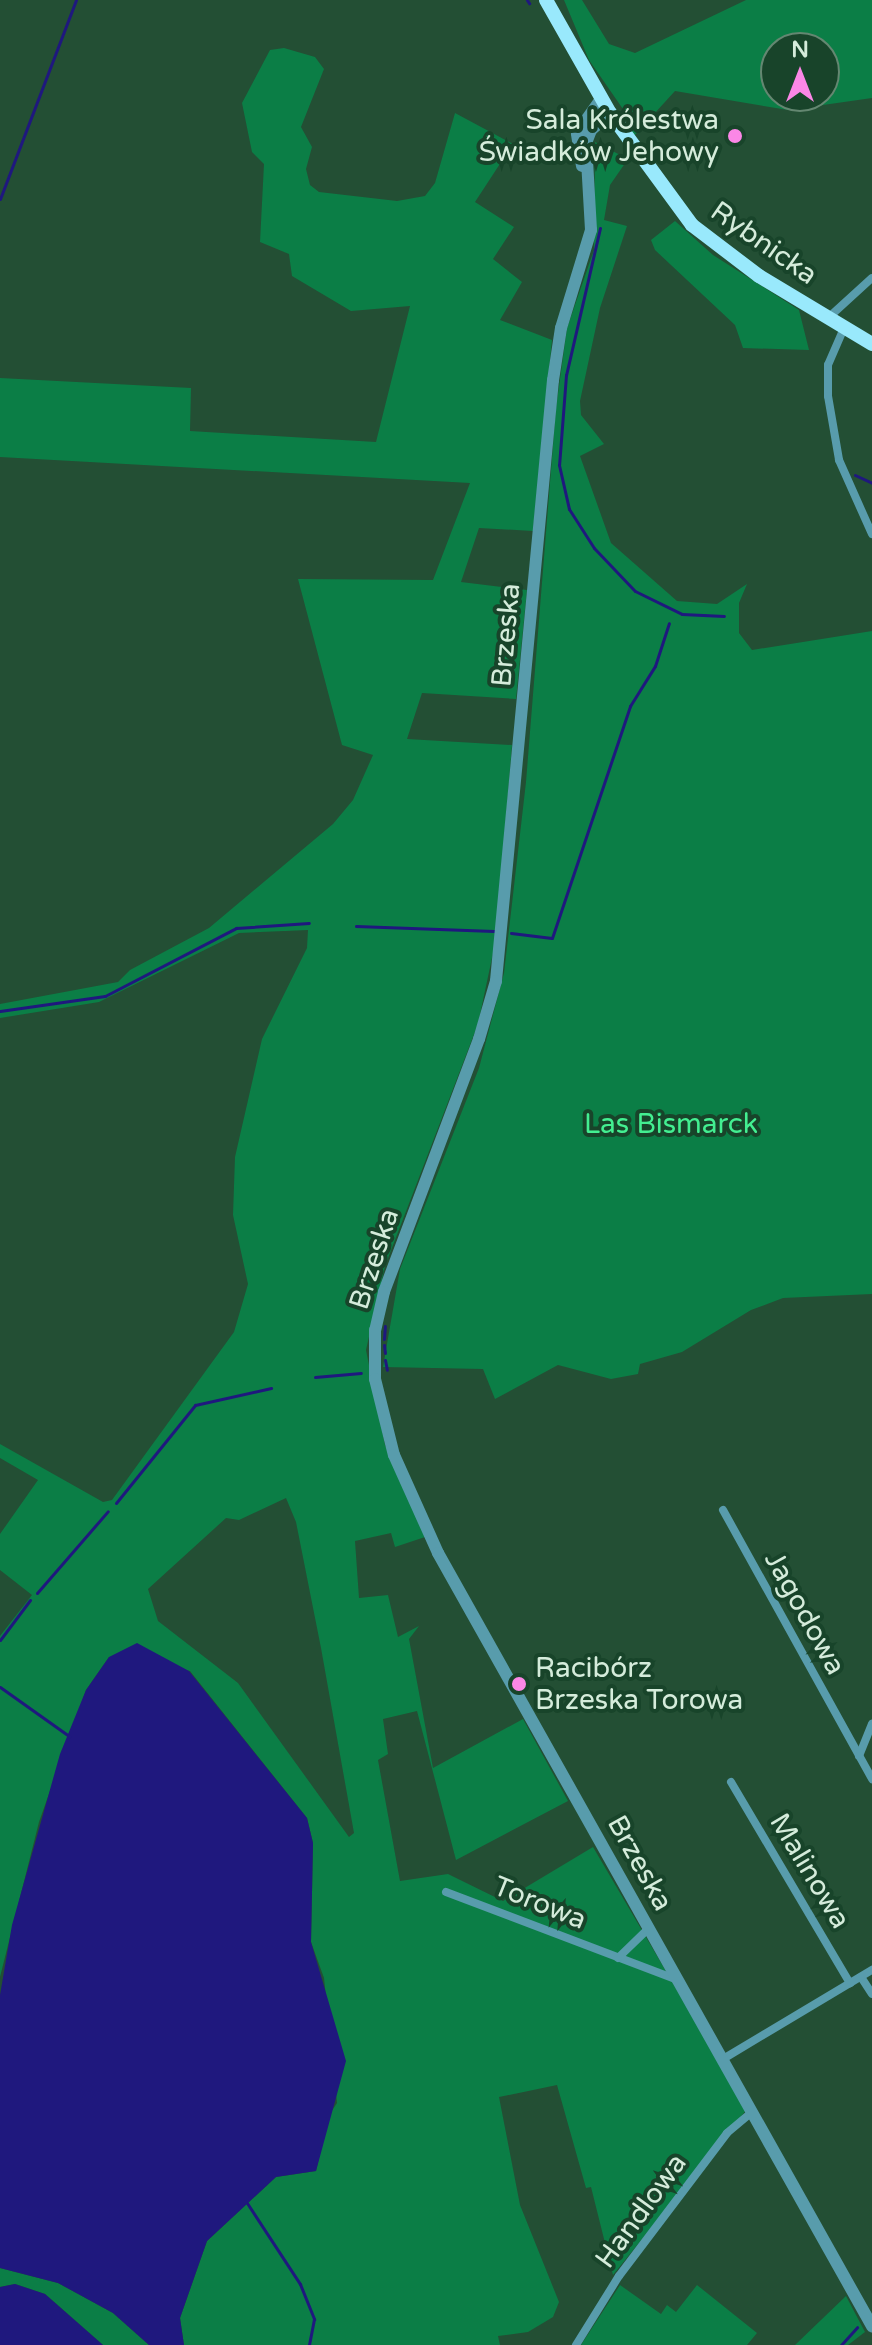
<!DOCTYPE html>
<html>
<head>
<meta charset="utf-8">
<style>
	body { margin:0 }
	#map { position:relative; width:872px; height:2345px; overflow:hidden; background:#234f34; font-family:"Varela Round",sans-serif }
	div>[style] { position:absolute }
	.green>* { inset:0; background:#0b7e46 }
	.water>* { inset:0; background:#1f187e }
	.stream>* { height:3px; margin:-1.5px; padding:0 1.5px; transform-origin:1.5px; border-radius:1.5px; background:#1f187e }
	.minor>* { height:8px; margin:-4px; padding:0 4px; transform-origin:4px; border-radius:4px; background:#589cac }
	.tertiary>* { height:12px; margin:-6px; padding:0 6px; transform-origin:6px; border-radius:6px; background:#589cac }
	.primary>* { height:14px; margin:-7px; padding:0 7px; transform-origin:7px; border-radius:7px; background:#99e9fc }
	.dots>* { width:22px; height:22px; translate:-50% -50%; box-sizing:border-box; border:4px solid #18442a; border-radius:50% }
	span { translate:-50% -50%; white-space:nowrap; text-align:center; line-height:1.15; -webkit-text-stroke:8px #18442a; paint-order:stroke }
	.poi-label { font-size:28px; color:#d5ecdb }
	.right { translate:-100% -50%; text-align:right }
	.left { translate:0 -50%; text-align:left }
	.street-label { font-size:28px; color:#d5ecdb }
	.park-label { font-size:28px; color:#43ef91 }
	.north { position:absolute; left:760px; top:32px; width:80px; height:80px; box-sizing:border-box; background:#18442a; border:2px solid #648771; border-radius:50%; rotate:0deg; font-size:22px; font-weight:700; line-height:32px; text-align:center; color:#d5ecdb }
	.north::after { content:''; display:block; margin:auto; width:28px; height:36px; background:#fb87e6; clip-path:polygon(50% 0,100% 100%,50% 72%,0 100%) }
</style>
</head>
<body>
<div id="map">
	<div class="green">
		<i style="clip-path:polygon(evenodd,564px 0,582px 0,609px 44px,635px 53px,746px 0,872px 0,872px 98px,788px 110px,675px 91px,633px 137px,629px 132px,634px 125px,589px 60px,564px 0,776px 48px,824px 48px,824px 96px,776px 96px,776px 48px)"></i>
		<i style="clip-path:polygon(evenodd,284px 48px,315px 57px,324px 69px,301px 127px,312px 147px,306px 169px,310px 185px,319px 192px,397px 201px,425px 196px,435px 183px,455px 113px,513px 144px,475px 202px,514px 227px,493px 259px,522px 282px,500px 320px,552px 340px,533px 531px,479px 528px,461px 582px,527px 590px,516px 699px,422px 693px,407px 739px,512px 745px,496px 939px,478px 1024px,385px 1266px,366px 1350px,385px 1445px,425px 1537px,395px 1547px,391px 1533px,355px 1541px,359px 1598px,388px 1595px,398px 1637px,419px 1626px,409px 1639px,433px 1768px,523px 1719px,568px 1801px,456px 1860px,417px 1711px,383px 1719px,388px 1754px,378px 1760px,400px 1881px,448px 1874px,503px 1901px,593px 1847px,747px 2109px,613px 2275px,591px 2187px,586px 2188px,557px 2085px,499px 2097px,520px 2205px,559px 2302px,553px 2317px,528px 2332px,498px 2336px,500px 2345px,184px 2345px,180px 2318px,207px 2241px,276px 2177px,316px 2171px,329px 2115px,337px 2103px,324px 1978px,311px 1942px,313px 1843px,307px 1818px,190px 1671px,109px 1657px,86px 1690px,39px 1822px,0 1977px,0 1636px,32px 1595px,0 1570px,0 1534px,38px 1480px,0 1458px,0 1444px,103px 1502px,112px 1500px,234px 1332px,248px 1284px,233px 1215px,235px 1157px,262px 1039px,307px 948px,308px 930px,239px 933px,99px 1002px,0 1018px,0 1004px,118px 982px,130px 970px,209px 928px,333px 824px,353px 800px,373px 755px,342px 745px,298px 579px,433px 580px,470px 483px,0 457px,0 378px,191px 388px,190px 431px,376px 442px,410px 306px,351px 311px,292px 276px,289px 254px,260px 242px,264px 164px,252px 152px,242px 103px,270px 50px,284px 48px,286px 1498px,296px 1522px,321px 1648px,354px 1833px,349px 1837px,238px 1683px,158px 1621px,148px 1589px,226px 1518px,239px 1520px,286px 1498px)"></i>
		<i style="clip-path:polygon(595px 142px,628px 159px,610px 185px,604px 220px,627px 226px,600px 308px,580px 401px,581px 415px,604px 444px,580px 456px,611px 543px,677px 601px,717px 604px,747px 584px,739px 603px,739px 633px,752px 650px,872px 631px,872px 1294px,783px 1298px,751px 1310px,682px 1352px,640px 1364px,638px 1374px,611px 1379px,558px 1365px,495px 1399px,483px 1369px,383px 1367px,400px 1269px,479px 1068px,504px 973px,526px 782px,556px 408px,567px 328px,594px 250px)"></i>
		<i style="clip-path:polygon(675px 221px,713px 255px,799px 310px,809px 350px,743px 348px,735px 325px,655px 250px,651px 240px)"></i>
		<i style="clip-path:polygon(0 2268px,58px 2283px,113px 2313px,149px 2345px,103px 2345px,45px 2294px,15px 2284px,0 2287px)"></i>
		<i style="clip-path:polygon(620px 2285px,661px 2314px,667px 2305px,676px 2312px,697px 2285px,757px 2333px,747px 2345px,581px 2345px)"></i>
		<i style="clip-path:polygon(846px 2296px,865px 2332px,848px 2345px,795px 2345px)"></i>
	</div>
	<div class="water">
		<i style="clip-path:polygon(137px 1643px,189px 1671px,307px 1818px,313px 1843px,311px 1942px,346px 2061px,316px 2171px,276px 2177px,207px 2241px,180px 2318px,184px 2345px,149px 2345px,113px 2313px,58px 2283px,0 2268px,0 1995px,12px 1925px,60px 1754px,86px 1690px,109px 1657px)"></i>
		<i style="clip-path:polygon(15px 2284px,45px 2294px,103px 2345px,0 2345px,0 2287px)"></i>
	</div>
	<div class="stream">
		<i style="left:527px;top:0;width:4px;rotate:56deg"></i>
		<i style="left:0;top:199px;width:213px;rotate:-69.1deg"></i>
		<i style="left:600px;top:228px;width:151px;rotate:103deg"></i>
		<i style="left:566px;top:375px;width:90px;rotate:94.4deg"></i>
		<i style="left:559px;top:465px;width:45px;rotate:77.2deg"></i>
		<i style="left:569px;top:509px;width:46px;rotate:57.3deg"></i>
		<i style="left:594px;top:548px;width:59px;rotate:46.4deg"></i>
		<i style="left:635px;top:591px;width:52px;rotate:26.1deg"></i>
		<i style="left:682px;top:614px;width:42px;rotate:2.7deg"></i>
		<i style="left:855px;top:475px;width:19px;rotate:25deg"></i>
		<i style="left:356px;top:926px;width:138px;rotate:2.1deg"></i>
		<i style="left:511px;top:933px;width:41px;rotate:7deg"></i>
		<i style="left:552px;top:938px;width:245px;rotate:-71.4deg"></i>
		<i style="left:630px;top:706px;width:47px;rotate:-58deg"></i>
		<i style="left:655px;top:666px;width:45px;rotate:-72deg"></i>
		<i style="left:0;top:1011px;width:106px;rotate:-8.1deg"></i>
		<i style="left:105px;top:996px;width:148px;rotate:-27.4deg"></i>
		<i style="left:236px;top:928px;width:73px;rotate:-3.9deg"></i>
		<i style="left:384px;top:1339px;width:13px;rotate:-86deg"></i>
		<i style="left:384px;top:1345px;width:8px;rotate:83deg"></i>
		<i style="left:385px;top:1360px;width:10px;rotate:79deg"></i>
		<i style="left:315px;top:1377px;width:46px;rotate:-5deg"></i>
		<i style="left:116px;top:1503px;width:126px;rotate:-51.1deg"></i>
		<i style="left:195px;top:1405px;width:78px;rotate:-12.6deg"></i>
		<i style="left:37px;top:1593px;width:108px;rotate:-49.1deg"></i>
		<i style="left:0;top:1640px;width:50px;rotate:-53.1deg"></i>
		<i style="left:0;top:1687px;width:85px;rotate:35.4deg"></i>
		<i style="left:247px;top:2203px;width:97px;rotate:56.8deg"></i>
		<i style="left:300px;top:2284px;width:38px;rotate:68deg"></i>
		<i style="left:314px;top:2319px;width:26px;rotate:101deg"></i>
		<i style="left:841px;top:2345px;width:24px;rotate:-48deg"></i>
	</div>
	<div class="minor">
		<i style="left:828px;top:318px;width:59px;rotate:-42.3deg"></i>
		<i style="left:844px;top:328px;width:40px;rotate:113.4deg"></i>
		<i style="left:828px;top:365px;width:31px;rotate:90deg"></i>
		<i style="left:828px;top:396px;width:65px;rotate:80.2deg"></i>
		<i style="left:839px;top:460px;width:81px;rotate:66deg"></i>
		<i style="left:723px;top:1510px;width:308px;rotate:61deg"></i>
		<i style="left:859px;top:1756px;width:35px;rotate:-68deg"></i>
		<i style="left:731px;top:1782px;width:234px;rotate:59.4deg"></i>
		<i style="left:446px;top:1892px;width:248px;rotate:20.8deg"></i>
		<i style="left:618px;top:1958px;width:43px;rotate:-44.1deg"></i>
		<i style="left:861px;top:1977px;width:20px;rotate:57deg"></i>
		<i style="left:723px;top:2059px;width:174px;rotate:-30.9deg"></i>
		<i style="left:576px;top:2345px;width:81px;rotate:-58.1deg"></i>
		<i style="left:619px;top:2276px;width:179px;rotate:-52.9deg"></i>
		<i style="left:727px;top:2133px;width:33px;rotate:-40deg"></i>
	</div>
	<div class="tertiary">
		<i style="left:610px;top:113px;width:25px;rotate:138deg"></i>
		<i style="left:591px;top:130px;width:14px;rotate:111deg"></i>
		<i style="left:586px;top:143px;width:87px;rotate:86.7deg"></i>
		<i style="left:591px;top:230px;width:102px;rotate:107deg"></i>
		<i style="left:561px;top:328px;width:53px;rotate:98.7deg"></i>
		<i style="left:553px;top:380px;width:604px;rotate:95.42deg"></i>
		<i style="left:496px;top:981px;width:60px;rotate:106.3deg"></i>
		<i style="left:479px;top:1039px;width:270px;rotate:110.6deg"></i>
		<i style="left:384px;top:1292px;width:39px;rotate:103deg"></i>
		<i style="left:375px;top:1330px;width:49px;rotate:90deg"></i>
		<i style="left:375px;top:1379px;width:78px;rotate:76deg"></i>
		<i style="left:394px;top:1455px;width:107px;rotate:65.8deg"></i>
		<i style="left:438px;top:1553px;width:887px;rotate:60.69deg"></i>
		<i style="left:582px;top:166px;width:33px;rotate:-99deg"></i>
		<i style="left:577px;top:133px;width:42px;rotate:-54.8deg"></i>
	</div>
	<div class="primary">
		<i style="left:546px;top:0;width:130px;rotate:60.5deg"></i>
		<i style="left:610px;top:113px;width:139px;rotate:53.8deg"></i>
		<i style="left:692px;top:225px;width:84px;rotate:37.3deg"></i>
		<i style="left:759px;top:276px;width:132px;rotate:31deg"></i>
	</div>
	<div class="dots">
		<i style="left:735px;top:136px;background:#fb87e6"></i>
		<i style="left:519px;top:1684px;background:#fb87e6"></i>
	</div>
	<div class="poi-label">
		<span class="right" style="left:719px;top:136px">Sala Królestwa<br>Świadków Jehowy</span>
		<span class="left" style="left:535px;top:1684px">Racibórz<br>Brzeska Torowa</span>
	</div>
	<div class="street-label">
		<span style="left:764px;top:243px;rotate:35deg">Rybnicka</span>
		<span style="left:506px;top:635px;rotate:-85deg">Brzeska</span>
		<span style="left:374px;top:1259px;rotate:-72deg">Brzeska</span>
		<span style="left:805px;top:1613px;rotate:61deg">Jagodowa</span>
		<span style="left:640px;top:1863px;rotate:61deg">Brzeska</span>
		<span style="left:810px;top:1871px;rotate:59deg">Malinowa</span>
		<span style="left:540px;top:1903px;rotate:22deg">Torowa</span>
		<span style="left:641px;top:2211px;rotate:-54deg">Handlowa</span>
	</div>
	<div class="park-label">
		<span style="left:671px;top:1124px">Las Bismarck</span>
	</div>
	<div class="north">N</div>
</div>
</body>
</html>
